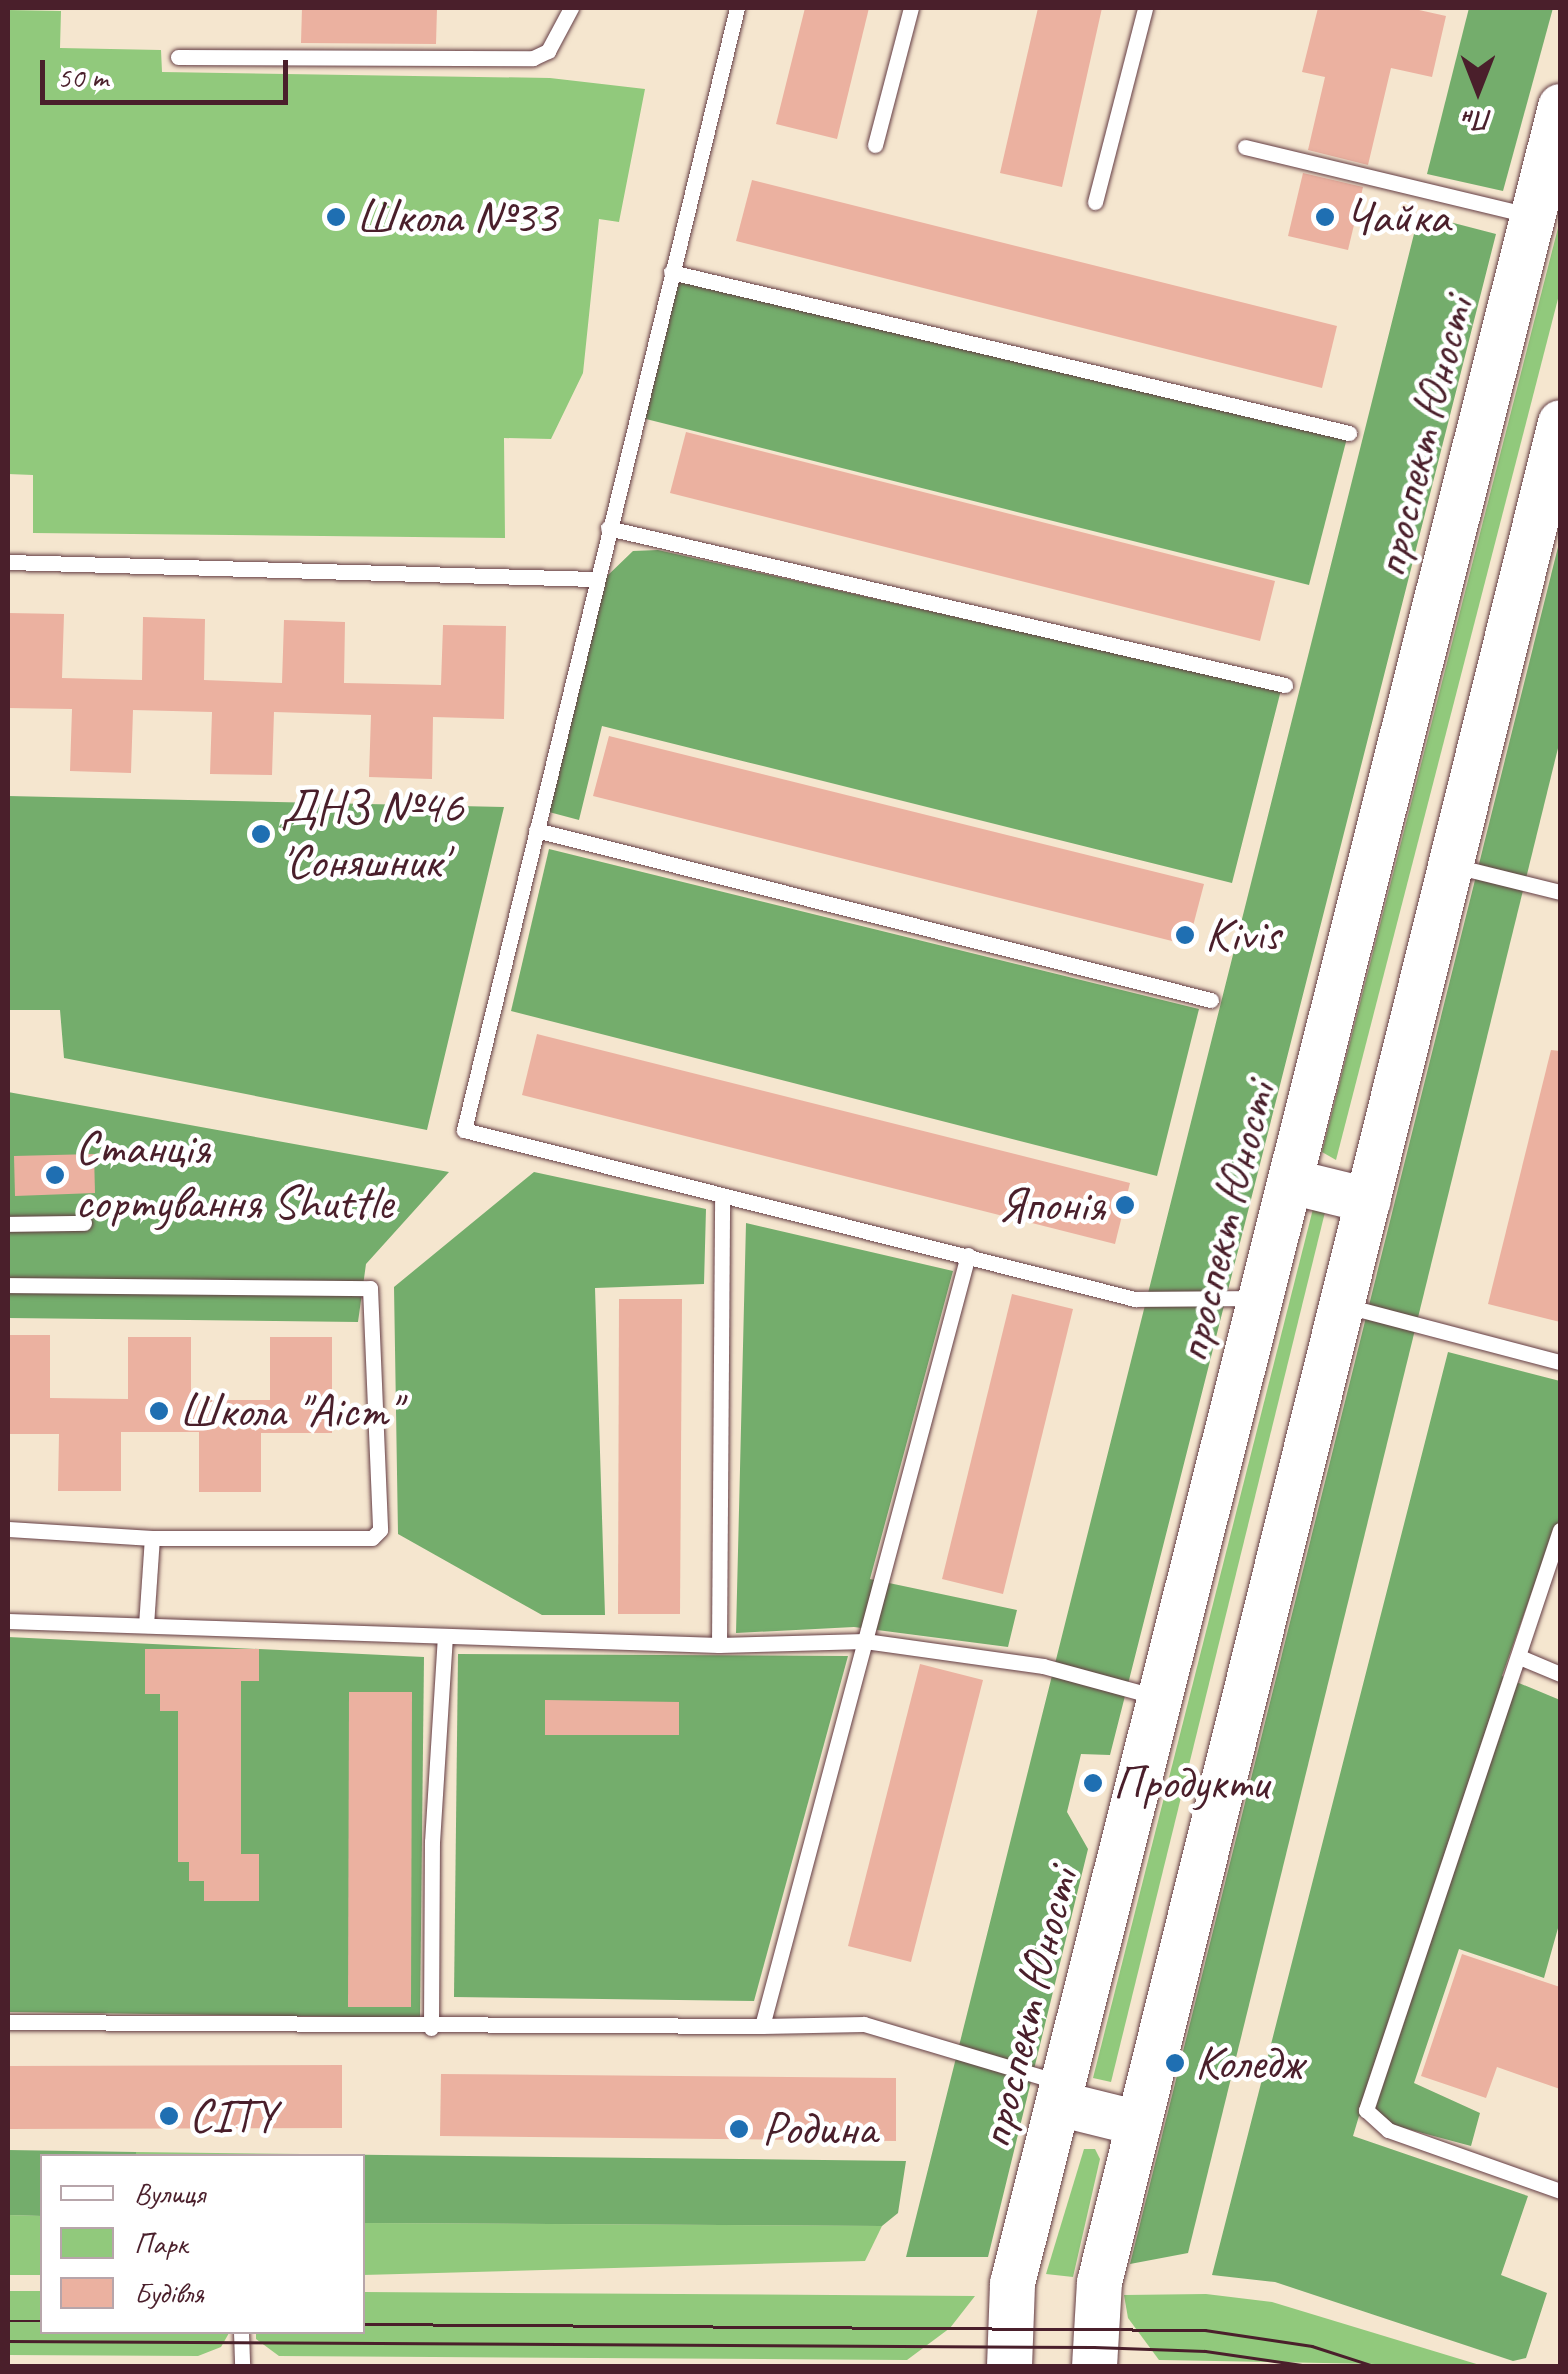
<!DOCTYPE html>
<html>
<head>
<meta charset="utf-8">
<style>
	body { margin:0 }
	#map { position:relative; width:1568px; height:2374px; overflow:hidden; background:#f5e6cf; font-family:Caveat,sans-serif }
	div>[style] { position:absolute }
	.green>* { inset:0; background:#91c97c }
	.forest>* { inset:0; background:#74ad6c }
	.building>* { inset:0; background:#ebb1a0 }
	.roads { filter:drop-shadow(0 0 2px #643d44) drop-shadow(0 0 2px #643d44) }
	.service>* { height:15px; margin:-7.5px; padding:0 7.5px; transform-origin:7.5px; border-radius:7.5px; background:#fff }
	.secondary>* { height:45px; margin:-22.5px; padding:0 22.5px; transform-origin:22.5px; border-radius:22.5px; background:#fff }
	.tram>* { height:2.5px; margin:-1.25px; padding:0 1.25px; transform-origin:1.25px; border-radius:1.25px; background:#4a1f2b }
	.dots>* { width:28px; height:28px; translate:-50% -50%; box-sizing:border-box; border:5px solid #fff; border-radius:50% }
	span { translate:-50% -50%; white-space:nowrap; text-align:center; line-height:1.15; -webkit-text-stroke:9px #fff; paint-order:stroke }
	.poi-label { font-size:48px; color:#4a1f2b }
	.left { translate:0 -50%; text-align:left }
	.right { translate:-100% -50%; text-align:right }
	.street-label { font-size:48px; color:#4a1f2b }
	.frame { position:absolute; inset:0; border:10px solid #4a1f2b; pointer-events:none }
	.legend { position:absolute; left:40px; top:2154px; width:325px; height:180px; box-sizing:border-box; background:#fff; border:2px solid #b7a5aa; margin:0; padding:12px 18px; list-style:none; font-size:30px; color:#4a1f2b }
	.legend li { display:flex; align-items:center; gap:20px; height:50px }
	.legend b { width:50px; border:2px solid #b7a5aa }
	.north { position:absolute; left:1428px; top:40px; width:100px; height:100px; -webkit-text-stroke:8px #fff; paint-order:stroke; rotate:180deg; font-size:28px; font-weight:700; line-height:40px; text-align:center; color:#4a1f2b }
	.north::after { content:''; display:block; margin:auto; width:35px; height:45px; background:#4a1f2b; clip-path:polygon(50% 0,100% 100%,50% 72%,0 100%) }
	.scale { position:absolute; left:40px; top:60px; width:248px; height:45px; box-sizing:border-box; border:5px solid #4a1f2b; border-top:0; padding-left:12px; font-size:30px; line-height:35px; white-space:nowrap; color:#4a1f2b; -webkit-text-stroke:8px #fff; paint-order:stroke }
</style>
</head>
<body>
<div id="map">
	<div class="green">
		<i style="clip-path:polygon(8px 10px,61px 11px,60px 48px,161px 50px,162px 72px,550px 78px,645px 89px,619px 222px,599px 219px,583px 373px,551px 439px,504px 438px,505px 538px,33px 533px,33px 475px,8px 474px)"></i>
		<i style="clip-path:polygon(1560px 220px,1560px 291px,1336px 1160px,1322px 1152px)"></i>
		<i style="clip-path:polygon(1315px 1201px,1327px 1204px,1111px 2082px,1093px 2078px)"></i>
		<i style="clip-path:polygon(1084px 2149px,1095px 2149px,1100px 2159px,1073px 2277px,1046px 2274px)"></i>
		<i style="clip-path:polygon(136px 2152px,302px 2154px,136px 2156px)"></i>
		<i style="clip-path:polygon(8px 2215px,42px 2216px,42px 2275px,8px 2275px)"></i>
		<i style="clip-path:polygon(362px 2223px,882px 2226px,865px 2261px,363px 2275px)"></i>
		<i style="clip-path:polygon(8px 2291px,42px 2291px,42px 2332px,229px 2333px,221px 2347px,198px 2356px,8px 2355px)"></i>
		<i style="clip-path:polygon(363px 2292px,975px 2296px,950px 2328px,907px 2360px,279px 2356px,256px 2339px,256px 2332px,362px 2332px)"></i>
		<i style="clip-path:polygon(1206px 2294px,1272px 2302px,1483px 2366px,1159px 2360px,1128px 2318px,1124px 2295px)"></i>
	</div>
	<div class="forest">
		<i style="clip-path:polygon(1469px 8px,1553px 8px,1503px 191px,1427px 174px)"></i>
		<i style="clip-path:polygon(1419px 214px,1496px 234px,1110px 1755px,1081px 1754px,1067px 1812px,1088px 1849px,988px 2257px,906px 2257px)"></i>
		<i style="clip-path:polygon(673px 276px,1348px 434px,1309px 585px,638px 417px)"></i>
		<i style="clip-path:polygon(1560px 539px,1560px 740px,1188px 2253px,1130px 2264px)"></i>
		<i style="clip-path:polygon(658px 550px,1281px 690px,1232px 883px,602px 726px,579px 820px,549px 812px,605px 578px,633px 551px)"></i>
		<i style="clip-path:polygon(8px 796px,504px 807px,427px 1130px,64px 1058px,60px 1010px,8px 1010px)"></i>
		<i style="clip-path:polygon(549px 849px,1199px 1009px,1157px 1176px,511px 1011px)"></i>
		<i style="clip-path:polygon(8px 1092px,449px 1172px,366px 1264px,358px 1322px,8px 1318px)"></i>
		<i style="clip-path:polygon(534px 1172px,706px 1209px,704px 1284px,595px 1288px,605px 1615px,542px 1615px,398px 1534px,394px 1287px)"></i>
		<i style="clip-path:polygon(746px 1223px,953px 1271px,870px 1579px,1017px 1610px,1008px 1647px,854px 1627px,736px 1633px)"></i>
		<i style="clip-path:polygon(1448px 1352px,1560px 1381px,1560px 1553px,1547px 1549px,1502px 1676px,1560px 1700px,1560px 1921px,1544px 1978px,1459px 1949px,1414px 2083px,1480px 2113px,1471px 2146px,1359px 2116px,1353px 2136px,1528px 2196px,1501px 2275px,1547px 2293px,1526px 2358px,1513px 2361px,1275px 2282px,1212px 2275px)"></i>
		<i style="clip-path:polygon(8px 1637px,424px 1657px,420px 2018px,8px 2012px)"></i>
		<i style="clip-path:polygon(458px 1654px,848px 1656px,754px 2001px,454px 1997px)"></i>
		<i style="clip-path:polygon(8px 2150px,136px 2152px,136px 2156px,42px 2156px,42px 2216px,8px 2215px)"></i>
		<i style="clip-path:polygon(302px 2154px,906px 2161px,898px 2213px,882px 2226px,363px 2223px,362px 2156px)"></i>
	</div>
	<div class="building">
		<i style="clip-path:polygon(302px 8px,437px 8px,436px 44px,301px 43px)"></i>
		<i style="clip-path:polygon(805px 8px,869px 8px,837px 139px,776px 124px)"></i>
		<i style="clip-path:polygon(1038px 8px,1102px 8px,1062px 187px,1000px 173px)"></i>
		<i style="clip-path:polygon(1318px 8px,1410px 8px,1446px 16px,1432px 77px,1391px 68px,1368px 165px,1308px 150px,1325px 77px,1302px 72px)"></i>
		<i style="clip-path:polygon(1303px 173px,1363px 187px,1348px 250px,1288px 236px)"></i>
		<i style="clip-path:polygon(752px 180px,1337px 326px,1322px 388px,736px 241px)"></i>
		<i style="clip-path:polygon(686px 432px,1275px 581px,1260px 641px,670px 493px)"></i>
		<i style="clip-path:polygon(8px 613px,64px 614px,62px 678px,142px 680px,143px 617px,205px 619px,204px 680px,282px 683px,284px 620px,345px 622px,344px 683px,441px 685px,443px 625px,506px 626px,504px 719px,433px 717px,432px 779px,369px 777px,371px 715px,274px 712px,272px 775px,210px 774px,212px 712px,133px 710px,131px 773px,70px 771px,72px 709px,8px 708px)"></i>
		<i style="clip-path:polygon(609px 736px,1204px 884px,1188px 945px,593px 796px)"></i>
		<i style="clip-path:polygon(537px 1034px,1130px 1183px,1115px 1244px,522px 1095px)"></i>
		<i style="clip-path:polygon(1551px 1050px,1560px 1051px,1560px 1322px,1488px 1304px)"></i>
		<i style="clip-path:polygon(94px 1154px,95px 1193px,15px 1196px,14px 1156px)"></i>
		<i style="clip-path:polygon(1012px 1294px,1073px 1309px,1003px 1594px,942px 1579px)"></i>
		<i style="clip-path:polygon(619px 1299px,682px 1299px,680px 1614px,618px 1614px)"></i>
		<i style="clip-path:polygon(8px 1335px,50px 1335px,50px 1398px,128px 1399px,128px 1337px,191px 1337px,191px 1400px,270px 1400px,270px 1337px,332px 1337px,332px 1433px,261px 1433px,261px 1492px,199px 1492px,199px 1432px,121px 1432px,121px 1491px,58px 1491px,59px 1434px,8px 1434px)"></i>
		<i style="clip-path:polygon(145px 1649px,259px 1649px,259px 1681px,241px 1681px,241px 1854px,259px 1854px,259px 1901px,204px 1901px,204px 1881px,189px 1881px,189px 1862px,178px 1862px,178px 1711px,160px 1711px,160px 1694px,145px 1694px)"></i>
		<i style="clip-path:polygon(920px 1664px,983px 1680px,911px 1962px,848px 1946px)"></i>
		<i style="clip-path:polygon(349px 1692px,412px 1692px,411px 2007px,348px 2007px)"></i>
		<i style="clip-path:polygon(545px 1700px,679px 1702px,679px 1735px,545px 1735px)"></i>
		<i style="clip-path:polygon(1462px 1954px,1560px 1987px,1560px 2089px,1497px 2067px,1486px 2098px,1421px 2076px)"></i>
		<i style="clip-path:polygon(342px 2065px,342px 2128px,8px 2129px,8px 2066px)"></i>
		<i style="clip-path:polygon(441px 2074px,896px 2078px,896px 2141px,440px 2136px)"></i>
	</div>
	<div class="roads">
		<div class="service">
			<i style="left:737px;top:8px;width:1155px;rotate:103.68deg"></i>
			<i style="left:464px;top:1130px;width:692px;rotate:14.14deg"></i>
			<i style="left:1135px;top:1299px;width:118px;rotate:-0.5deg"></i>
			<i style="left:178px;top:57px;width:355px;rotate:0.2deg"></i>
			<i style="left:533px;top:58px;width:17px;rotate:-25deg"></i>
			<i style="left:548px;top:51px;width:49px;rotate:-61.9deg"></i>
			<i style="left:875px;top:145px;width:142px;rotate:-75.3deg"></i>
			<i style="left:1245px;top:147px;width:292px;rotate:13.5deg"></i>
			<i style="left:1095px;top:202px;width:200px;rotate:-75.5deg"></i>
			<i style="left:671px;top:272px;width:697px;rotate:13.36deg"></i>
			<i style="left:608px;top:528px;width:695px;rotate:13.06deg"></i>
			<i style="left:8px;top:562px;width:587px;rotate:1.66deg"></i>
			<i style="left:536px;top:830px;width:696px;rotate:14.14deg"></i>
			<i style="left:1455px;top:866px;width:108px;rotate:13.9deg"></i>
			<i style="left:8px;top:1224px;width:76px;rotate:-0.8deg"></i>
			<i style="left:8px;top:1285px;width:362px;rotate:0.5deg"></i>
			<i style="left:370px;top:1288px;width:242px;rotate:87.6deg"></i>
			<i style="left:380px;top:1530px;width:11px;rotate:135deg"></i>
			<i style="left:372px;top:1538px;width:220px;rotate:180deg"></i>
			<i style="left:152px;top:1538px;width:144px;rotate:-176.4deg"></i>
			<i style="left:1346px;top:1306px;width:221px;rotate:14.7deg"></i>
			<i style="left:1560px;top:1530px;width:612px;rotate:108.49deg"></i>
			<i style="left:1366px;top:2110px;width:30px;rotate:42deg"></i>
			<i style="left:1388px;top:2130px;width:182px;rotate:19.5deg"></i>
			<i style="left:8px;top:1621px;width:711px;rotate:1.93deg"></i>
			<i style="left:719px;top:1645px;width:146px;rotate:-1.6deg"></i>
			<i style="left:865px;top:1641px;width:180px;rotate:8deg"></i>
			<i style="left:1043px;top:1666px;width:118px;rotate:15.2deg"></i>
			<i style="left:146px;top:1625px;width:87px;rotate:-86.1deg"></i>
			<i style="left:719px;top:1645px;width:448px;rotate:-89.6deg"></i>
			<i style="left:1522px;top:1658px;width:41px;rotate:22.8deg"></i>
			<i style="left:8px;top:2022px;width:754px;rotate:0.3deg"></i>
			<i style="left:762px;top:2026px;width:798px;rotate:-75.04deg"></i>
			<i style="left:762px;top:2026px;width:102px;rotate:-1.1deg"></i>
			<i style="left:864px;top:2024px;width:203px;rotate:16.6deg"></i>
			<i style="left:431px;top:2028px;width:186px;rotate:-89.7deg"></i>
			<i style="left:432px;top:1842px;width:205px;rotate:-86.4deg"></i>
			<i style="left:241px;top:2332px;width:34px;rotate:88deg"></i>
		</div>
		<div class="secondary">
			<i style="left:1290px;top:1181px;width:80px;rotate:13.7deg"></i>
			<i style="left:1058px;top:2103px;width:83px;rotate:13.9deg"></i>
			<i style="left:1009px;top:2366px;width:83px;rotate:-87.9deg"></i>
			<i style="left:1012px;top:2283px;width:2245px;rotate:-75.87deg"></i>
			<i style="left:1094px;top:2366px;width:84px;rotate:-86.6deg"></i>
			<i style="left:1099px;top:2282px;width:1916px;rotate:-76.08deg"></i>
		</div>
	</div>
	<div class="tram">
		<i style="left:8px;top:2321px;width:34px"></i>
		<i style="left:362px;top:2324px;width:843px;rotate:0.41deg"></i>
		<i style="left:1205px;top:2330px;width:108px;rotate:8.5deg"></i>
		<i style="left:1312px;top:2346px;width:65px;rotate:17.9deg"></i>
		<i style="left:8px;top:2341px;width:1086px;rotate:0.32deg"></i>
		<i style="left:1094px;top:2347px;width:111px;rotate:2.1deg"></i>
		<i style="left:1205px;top:2351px;width:105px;rotate:8.2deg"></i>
	</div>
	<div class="dots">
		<i style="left:336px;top:217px;background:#1f6fb2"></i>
		<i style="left:1325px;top:217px;background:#1f6fb2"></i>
		<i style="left:261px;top:834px;background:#1f6fb2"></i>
		<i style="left:1185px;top:935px;background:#1f6fb2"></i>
		<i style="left:55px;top:1175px;background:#1f6fb2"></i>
		<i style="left:1125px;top:1205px;background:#1f6fb2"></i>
		<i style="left:159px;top:1411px;background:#1f6fb2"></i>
		<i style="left:1093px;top:1783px;background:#1f6fb2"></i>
		<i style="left:1175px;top:2063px;background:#1f6fb2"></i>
		<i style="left:169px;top:2116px;background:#1f6fb2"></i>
		<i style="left:739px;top:2129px;background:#1f6fb2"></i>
	</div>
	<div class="poi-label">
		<span class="left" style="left:356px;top:217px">Школа №33</span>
		<span class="left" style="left:1345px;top:217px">Чайка</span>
		<span class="left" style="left:281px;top:834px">ДНЗ №46<br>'Соняшник'</span>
		<span class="left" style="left:1205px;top:935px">Kivis</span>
		<span class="left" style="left:75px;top:1175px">Станція<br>сортування Shuttle</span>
		<span class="right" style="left:1105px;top:1205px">Японія</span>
		<span class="left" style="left:179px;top:1411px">Школа "Аіст"</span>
		<span class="left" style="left:1113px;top:1783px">Продукти</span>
		<span class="left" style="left:1195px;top:2063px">Коледж</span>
		<span class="left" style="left:189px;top:2116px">CITY</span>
		<span class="left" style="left:762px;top:2129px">Родина</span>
	</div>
	<div class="street-label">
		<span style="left:1423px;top:437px;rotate:-76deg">проспект Юності</span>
		<span style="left:1225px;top:1222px;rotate:-76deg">проспект Юності</span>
		<span style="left:1028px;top:2008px;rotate:-76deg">проспект Юності</span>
	</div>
	<div class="frame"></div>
	<ul class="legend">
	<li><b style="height:12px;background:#fff"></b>Вулиця</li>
	<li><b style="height:28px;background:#91c97c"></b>Парк</li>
	<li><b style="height:28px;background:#ebb1a0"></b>Будівля</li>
	</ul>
	<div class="north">Пн</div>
	<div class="scale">50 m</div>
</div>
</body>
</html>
